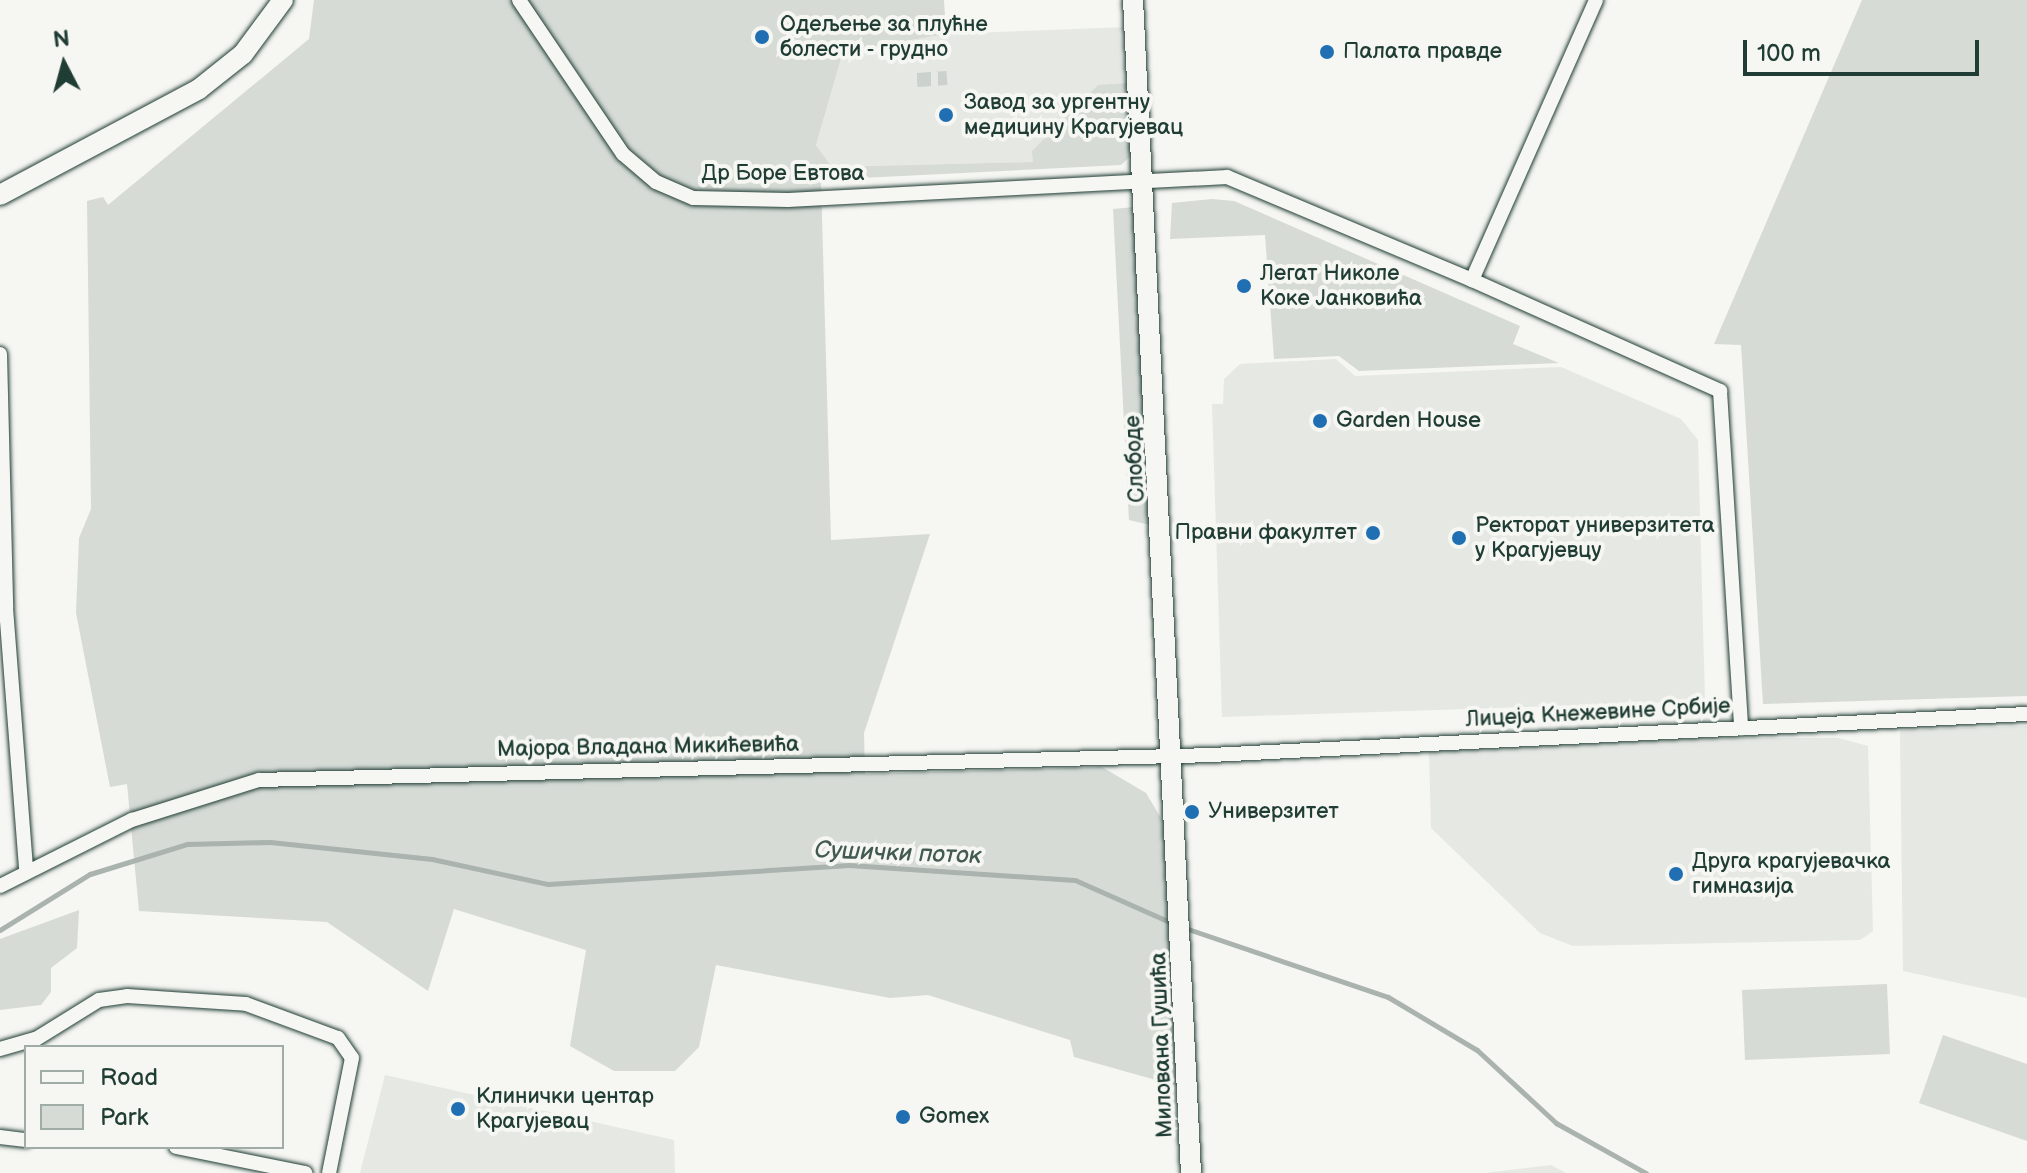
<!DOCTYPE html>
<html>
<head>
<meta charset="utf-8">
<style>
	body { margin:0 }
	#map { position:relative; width:2027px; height:1173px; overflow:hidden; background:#f6f6f2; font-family:"Balsamiq Sans",sans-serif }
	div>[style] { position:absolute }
	.built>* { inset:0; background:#e6e8e4 }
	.green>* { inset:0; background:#d6dbd6 }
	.stream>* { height:5px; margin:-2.5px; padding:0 2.5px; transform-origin:2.5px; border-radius:2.5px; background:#aab3ae }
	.street-tunnel>* { height:14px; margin-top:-7px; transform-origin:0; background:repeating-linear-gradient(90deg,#cbd1cc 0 14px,transparent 0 21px) }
	.roads { filter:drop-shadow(0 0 2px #1f3d34) drop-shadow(0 0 2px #1f3d34) }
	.street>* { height:14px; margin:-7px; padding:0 7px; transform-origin:7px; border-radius:7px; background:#f6f6f2 }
	.secondary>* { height:20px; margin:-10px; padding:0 10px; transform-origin:10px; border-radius:10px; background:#f6f6f2 }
	.dots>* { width:22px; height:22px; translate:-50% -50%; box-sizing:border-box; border:4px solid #f6f6f2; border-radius:50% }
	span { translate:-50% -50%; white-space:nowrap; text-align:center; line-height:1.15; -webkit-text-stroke:8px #f6f6f2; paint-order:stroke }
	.poi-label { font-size:22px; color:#1f3d34 }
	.left { translate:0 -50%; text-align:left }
	.right { translate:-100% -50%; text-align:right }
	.street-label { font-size:22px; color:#1f3d34 }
	.water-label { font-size:24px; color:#425a52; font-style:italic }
	.legend { position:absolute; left:24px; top:1045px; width:260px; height:104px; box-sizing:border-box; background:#f6f6f2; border:2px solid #a0aca6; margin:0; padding:10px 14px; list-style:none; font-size:24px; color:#1f3d34 }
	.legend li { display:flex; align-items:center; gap:16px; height:40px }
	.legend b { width:40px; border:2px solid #a0aca6 }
	.north { position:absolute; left:24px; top:24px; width:80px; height:80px; -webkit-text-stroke:6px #f6f6f2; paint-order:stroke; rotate:354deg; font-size:22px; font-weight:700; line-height:32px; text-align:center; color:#1f3d34 }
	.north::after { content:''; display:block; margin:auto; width:28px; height:36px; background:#1f3d34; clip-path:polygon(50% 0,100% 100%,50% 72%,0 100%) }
	.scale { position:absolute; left:1743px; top:40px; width:236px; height:36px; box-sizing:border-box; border:4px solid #1f3d34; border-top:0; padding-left:10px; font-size:24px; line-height:28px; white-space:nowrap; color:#1f3d34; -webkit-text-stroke:6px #f6f6f2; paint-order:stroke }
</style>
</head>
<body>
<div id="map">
	<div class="built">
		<i style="clip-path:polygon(1128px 27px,1130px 83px,1033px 162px,832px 167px,816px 145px,843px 52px,946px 34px)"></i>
		<i style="clip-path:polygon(1336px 359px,1355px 376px,1561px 367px,1681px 419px,1698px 440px,1705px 701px,1222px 717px,1212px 404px,1223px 404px,1224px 379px,1240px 364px)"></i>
		<i style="clip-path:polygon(2027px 726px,2027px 998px,1903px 971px,1900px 730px)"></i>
		<i style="clip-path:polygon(1697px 738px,1838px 738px,1868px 746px,1873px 931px,1860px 940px,1573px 946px,1540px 933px,1431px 828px,1429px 752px)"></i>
		<i style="clip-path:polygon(385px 1075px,674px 1140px,675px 1173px,360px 1173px)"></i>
		<i style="clip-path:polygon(1551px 1165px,1566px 1173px,1485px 1173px)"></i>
	</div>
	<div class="green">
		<i style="clip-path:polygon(314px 0,944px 0,946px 34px,843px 52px,816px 145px,832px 167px,1033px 162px,1032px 151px,1098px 85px,1130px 83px,1134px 153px,1121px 165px,821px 180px,831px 540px,930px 534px,864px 733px,865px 774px,1102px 767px,1146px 793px,1167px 828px,1188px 1089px,1074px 1057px,1070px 1040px,928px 995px,890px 998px,716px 965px,699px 1047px,675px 1071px,614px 1071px,570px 1046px,586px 950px,454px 909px,428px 991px,327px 922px,139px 911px,127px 784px,110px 787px,76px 613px,79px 538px,91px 509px,87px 201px,103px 197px,108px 205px,309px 39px)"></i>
		<i style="clip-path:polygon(1862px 0,2027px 0,2027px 696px,1763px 704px,1741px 345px,1714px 344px)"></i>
		<i style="clip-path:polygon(1212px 199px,1234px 201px,1520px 326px,1513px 344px,1559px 363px,1359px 371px,1339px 356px,1274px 359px,1265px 235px,1170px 239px,1172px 203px)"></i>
		<i style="clip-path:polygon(1145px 206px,1150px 525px,1129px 520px,1113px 209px)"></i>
		<i style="clip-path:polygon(79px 910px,77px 948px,51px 968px,51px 992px,41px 1005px,0 1010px,0 939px)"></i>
		<i style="clip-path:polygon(1887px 984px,1890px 1054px,1745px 1060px,1742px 990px)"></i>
		<i style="clip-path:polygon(1943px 1035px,2027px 1064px,2027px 1141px,1919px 1103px)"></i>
	</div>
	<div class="stream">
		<i style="left:1185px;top:928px;width:214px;rotate:18.8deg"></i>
		<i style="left:1388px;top:997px;width:104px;rotate:30.8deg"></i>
		<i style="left:1477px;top:1050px;width:108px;rotate:42.7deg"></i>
		<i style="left:1556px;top:1123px;width:103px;rotate:29.1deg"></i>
		<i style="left:0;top:930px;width:106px;rotate:-31.9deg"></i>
		<i style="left:90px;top:874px;width:102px;rotate:-17.2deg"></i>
		<i style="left:187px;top:844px;width:83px;rotate:-1.4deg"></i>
		<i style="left:270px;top:842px;width:163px;rotate:6deg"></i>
		<i style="left:432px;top:859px;width:119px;rotate:12.2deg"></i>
		<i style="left:548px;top:884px;width:302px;rotate:-3.6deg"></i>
		<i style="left:849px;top:865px;width:226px;rotate:3.8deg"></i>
		<i style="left:1075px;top:880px;width:106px;rotate:23.9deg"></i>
	</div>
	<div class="street-tunnel">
		<i style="left:917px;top:80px;width:30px;rotate:-4deg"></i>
	</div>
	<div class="roads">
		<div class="street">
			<i style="left:519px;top:0;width:186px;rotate:56deg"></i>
			<i style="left:623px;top:154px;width:43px;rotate:40.3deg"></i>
			<i style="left:656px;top:182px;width:40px;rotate:23.4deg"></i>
			<i style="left:693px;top:198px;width:95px;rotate:1.2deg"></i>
			<i style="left:788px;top:200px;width:440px;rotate:-3deg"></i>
			<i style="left:1227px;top:177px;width:266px;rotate:22.8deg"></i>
			<i style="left:1472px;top:280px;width:306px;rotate:-66.1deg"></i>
			<i style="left:1472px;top:280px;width:272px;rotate:24.1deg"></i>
			<i style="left:1720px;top:391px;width:338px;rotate:86.4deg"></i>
			<i style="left:0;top:354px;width:254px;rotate:88.6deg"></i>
			<i style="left:6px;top:608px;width:262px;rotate:85.6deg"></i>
			<i style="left:0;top:886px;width:148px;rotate:-26.6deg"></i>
			<i style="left:132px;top:820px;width:133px;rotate:-17.5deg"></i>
			<i style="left:259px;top:780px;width:952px;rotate:-1.5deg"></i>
			<i style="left:1211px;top:755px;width:817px;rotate:-2.88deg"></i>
			<i style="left:0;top:1049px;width:37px;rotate:-16deg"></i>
			<i style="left:36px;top:1039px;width:74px;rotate:-31.8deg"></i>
			<i style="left:99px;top:1000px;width:28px;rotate:-8deg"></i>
			<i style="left:127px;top:996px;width:119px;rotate:3.8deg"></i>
			<i style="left:246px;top:1004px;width:98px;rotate:20.3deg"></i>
			<i style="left:338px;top:1038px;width:24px;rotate:55deg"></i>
			<i style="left:352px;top:1058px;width:117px;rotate:101.3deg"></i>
			<i style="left:0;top:1137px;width:26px;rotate:7deg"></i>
			<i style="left:176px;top:1147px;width:132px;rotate:11.4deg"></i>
		</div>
		<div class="secondary">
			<i style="left:1133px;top:0;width:1174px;rotate:87.17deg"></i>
			<i style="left:0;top:195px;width:225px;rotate:-28deg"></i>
			<i style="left:199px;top:89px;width:56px;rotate:-38.5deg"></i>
			<i style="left:243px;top:54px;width:67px;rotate:-53.5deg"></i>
		</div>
	</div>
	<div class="dots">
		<i style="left:762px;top:37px;background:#1f6fb2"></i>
		<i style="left:1327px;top:52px;background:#1f6fb2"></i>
		<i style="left:946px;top:115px;background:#1f6fb2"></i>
		<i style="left:1244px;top:286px;background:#1f6fb2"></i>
		<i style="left:1320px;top:421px;background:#1f6fb2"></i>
		<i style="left:1373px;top:533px;background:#1f6fb2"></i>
		<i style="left:1459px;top:538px;background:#1f6fb2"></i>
		<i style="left:1192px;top:812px;background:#1f6fb2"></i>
		<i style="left:1676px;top:874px;background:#1f6fb2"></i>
		<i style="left:458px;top:1109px;background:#1f6fb2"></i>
		<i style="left:903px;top:1117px;background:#1f6fb2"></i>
	</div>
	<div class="poi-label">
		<span class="left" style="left:780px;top:37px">Одељење за плућне<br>болести - грудно</span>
		<span class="left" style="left:1343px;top:52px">Палата правде</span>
		<span class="left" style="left:964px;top:115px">Завод за ургентну<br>медицину Крагујевац</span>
		<span class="left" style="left:1260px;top:286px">Легат Николе<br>Коке Јанковића</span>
		<span class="left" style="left:1336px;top:421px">Garden House</span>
		<span class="left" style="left:1475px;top:538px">Ректорат универзитета<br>у Крагујевцу</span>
		<span class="right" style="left:1357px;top:533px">Правни факултет</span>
		<span class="left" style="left:1208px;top:812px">Универзитет</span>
		<span class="left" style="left:1692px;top:874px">Друга крагујевачка<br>гимназија</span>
		<span class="left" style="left:476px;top:1109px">Клинички центар<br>Крагујевац</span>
		<span class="left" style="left:919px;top:1117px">Gomex</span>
	</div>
	<div class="street-label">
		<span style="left:783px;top:174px">Др Боре Евтова</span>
		<span style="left:1135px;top:459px;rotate:-93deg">Слободе</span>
		<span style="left:1598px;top:713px;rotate:-3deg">Лицеја Кнежевине Србије</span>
		<span style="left:648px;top:747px;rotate:-1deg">Мајора Владана Микићевића</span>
		<span style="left:1162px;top:1045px;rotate:-92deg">Милована Гушића</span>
	</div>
	<div class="water-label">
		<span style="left:898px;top:853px;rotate:2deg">Сушички поток</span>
	</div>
	<ul class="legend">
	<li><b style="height:10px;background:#f6f6f2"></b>Road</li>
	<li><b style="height:22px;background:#d6dbd6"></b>Park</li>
	</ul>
	<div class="north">N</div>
	<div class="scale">100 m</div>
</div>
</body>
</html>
